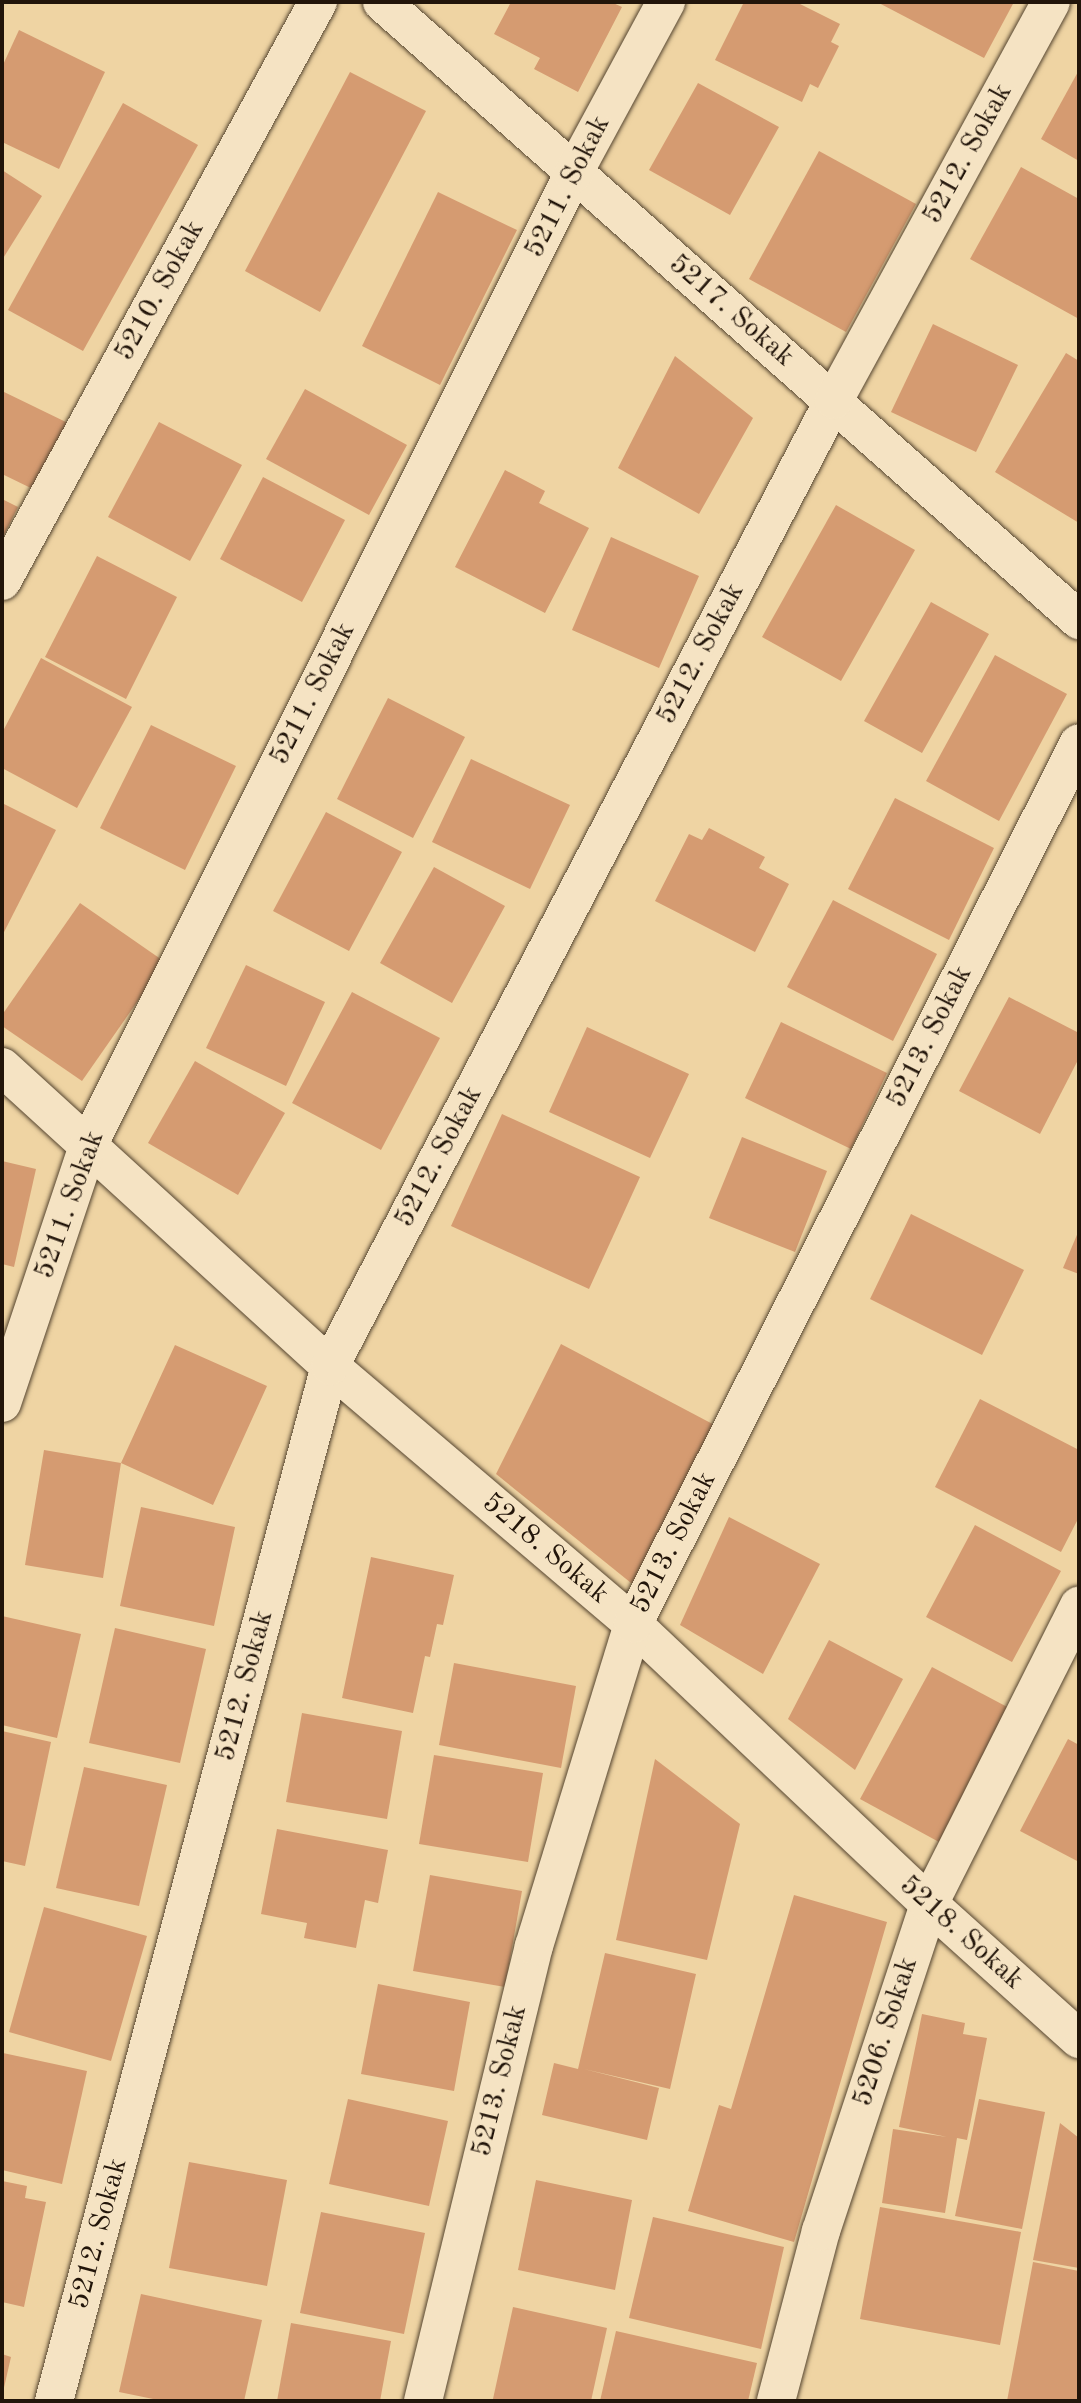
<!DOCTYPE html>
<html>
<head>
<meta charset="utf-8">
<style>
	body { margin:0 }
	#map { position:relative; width:1081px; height:2403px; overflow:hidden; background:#efd4a3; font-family:"Old Standard TT",serif }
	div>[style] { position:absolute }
	.building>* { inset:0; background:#d59b71 }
	.roads { filter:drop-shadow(0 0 2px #554530) drop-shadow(0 0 2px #554530) }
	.minor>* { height:38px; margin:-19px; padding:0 19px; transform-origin:19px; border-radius:19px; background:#f5e3c3 }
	span { translate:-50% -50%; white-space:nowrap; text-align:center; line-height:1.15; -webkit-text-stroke:5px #f5e3c3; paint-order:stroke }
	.street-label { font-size:28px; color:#22150a }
	.frame { position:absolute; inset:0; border:4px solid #22150a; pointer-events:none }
</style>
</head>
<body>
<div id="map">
	<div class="building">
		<i style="clip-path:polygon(511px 2px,611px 2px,622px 7px,578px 92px,534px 69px,540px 58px,494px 34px)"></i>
		<i style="clip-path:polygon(744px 2px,796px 2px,840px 24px,831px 42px,839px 46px,818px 88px,810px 84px,802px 102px,715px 60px)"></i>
		<i style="clip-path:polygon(877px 2px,1014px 2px,984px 58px)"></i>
		<i style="clip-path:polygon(19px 30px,105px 72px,59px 169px,2px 142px,2px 67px)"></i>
		<i style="clip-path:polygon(1079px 70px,1079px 161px,1041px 139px)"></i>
		<i style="clip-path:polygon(350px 72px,426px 111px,320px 312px,245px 271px)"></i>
		<i style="clip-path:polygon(698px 83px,779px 127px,730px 215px,649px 170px)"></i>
		<i style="clip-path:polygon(123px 103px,198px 145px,83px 351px,8px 310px)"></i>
		<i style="clip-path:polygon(819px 151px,916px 204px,846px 332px,749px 279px)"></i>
		<i style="clip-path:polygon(1021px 167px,1079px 199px,1079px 319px,970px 259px)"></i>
		<i style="clip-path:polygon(2px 170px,42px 196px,2px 260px)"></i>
		<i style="clip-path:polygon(438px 192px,517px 230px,440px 385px,362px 346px)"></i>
		<i style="clip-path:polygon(933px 324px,1018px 365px,976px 452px,891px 412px)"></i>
		<i style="clip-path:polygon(1066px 353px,1079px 361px,1079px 523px,995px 472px)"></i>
		<i style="clip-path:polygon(675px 356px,753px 418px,699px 514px,618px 468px)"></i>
		<i style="clip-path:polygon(305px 389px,407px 445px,369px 515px,266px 459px)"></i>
		<i style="clip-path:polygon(2px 391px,70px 424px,37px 491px,2px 474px)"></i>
		<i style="clip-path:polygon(159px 422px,242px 465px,190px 561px,108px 517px)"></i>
		<i style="clip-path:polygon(505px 470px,545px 491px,539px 503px,589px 528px,545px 613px,455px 567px)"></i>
		<i style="clip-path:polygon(263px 477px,345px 520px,302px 602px,220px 559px)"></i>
		<i style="clip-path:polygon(2px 499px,18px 507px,2px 539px)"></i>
		<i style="clip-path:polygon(836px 505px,915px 550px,841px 681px,762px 637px)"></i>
		<i style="clip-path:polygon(611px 537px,699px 576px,659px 668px,572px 630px)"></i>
		<i style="clip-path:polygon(97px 556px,177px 597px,126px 699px,45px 657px)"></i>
		<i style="clip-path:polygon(931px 602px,989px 634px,922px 753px,864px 721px)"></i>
		<i style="clip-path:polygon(995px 655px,1067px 694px,999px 821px,926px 781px)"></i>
		<i style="clip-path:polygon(41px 658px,132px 707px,77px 808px,2px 768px,2px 733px)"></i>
		<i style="clip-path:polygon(388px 698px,465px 737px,413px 838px,337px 799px)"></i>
		<i style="clip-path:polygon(151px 725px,236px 766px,185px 870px,100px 828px)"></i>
		<i style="clip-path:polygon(471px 759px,570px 805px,530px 889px,432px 842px)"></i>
		<i style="clip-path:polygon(895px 798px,994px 848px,949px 940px,848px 889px)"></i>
		<i style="clip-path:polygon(2px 803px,56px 830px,2px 936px)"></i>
		<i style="clip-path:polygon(326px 812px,402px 852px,349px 951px,273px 911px)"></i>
		<i style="clip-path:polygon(709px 828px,765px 857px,759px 868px,789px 884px,755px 952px,655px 901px,689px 834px,702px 840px)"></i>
		<i style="clip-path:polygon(434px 867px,505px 906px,452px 1003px,380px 963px)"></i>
		<i style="clip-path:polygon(833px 900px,937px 954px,893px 1041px,787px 987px)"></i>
		<i style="clip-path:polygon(80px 903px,165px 962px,82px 1081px,2px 1026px,2px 1015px)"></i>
		<i style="clip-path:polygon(246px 965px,325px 1002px,286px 1086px,206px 1048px)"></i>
		<i style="clip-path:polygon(352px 992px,440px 1038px,381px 1150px,292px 1103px)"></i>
		<i style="clip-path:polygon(1009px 997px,1079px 1033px,1079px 1058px,1040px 1134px,959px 1091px)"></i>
		<i style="clip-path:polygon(781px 1022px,887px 1073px,851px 1149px,745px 1098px)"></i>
		<i style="clip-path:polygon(587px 1027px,689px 1074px,650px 1158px,549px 1112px)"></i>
		<i style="clip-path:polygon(195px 1061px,285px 1113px,238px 1195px,148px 1143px)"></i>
		<i style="clip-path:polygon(502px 1114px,640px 1177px,589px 1289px,451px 1226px)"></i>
		<i style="clip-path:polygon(742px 1137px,827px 1171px,795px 1252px,709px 1218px)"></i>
		<i style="clip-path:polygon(2px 1161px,36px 1169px,14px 1267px,2px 1264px)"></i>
		<i style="clip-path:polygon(911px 1214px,1024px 1270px,982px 1355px,870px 1299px)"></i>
		<i style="clip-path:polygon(1079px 1230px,1079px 1274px,1063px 1268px)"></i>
		<i style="clip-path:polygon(561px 1344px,724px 1430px,641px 1591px,496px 1474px)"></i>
		<i style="clip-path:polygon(175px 1345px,267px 1386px,213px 1505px,121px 1463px,103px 1578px,25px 1565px,44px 1450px,121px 1463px)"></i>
		<i style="clip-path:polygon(980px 1399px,1079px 1450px,1079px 1517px,1061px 1552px,935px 1487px)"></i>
		<i style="clip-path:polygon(141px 1507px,235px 1527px,214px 1626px,120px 1606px)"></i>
		<i style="clip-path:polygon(729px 1517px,820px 1564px,763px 1674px,680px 1625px)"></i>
		<i style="clip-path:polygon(975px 1525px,1061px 1571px,1012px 1662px,926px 1617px)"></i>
		<i style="clip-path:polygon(371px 1557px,454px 1575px,443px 1625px,437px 1624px,430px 1657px,425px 1656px,413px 1713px,342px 1698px)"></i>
		<i style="clip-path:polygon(2px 1616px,81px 1634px,57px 1738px,2px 1725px)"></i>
		<i style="clip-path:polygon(115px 1628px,206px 1649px,180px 1763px,89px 1743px)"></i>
		<i style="clip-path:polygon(829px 1640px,903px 1679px,855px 1770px,788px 1719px)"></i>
		<i style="clip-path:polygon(454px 1663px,576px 1686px,561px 1768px,439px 1745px)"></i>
		<i style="clip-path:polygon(932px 1667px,1011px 1709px,939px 1842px,860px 1799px)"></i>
		<i style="clip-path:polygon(302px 1713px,402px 1731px,387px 1819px,286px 1802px)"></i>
		<i style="clip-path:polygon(2px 1731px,51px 1742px,25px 1866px,2px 1861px)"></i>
		<i style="clip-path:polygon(1068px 1739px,1079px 1745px,1079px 1862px,1020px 1831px)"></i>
		<i style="clip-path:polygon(434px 1755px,543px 1773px,528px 1862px,419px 1844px)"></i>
		<i style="clip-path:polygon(655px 1759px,740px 1824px,707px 1960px,616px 1940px)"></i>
		<i style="clip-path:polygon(84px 1767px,167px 1785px,139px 1906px,56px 1888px)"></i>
		<i style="clip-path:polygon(277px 1829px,388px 1850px,378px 1903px,365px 1900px,356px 1948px,304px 1938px,307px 1923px,261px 1914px)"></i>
		<i style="clip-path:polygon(430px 1875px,522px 1891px,505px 1987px,413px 1971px)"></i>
		<i style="clip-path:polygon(794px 1895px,887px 1922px,794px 2242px,688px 2211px,719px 2105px,731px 2109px)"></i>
		<i style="clip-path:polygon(44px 1907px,147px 1936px,111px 2061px,9px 2032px)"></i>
		<i style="clip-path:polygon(605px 1953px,696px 1974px,670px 2089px,584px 2069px,659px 2088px,647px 2140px,542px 2115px,554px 2063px,578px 2069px)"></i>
		<i style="clip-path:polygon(378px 1984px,470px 2002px,454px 2091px,361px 2074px)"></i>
		<i style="clip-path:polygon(922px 2014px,965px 2023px,963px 2034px,987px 2038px,967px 2140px,957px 2138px,945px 2213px,882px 2203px,893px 2129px,947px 2137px,899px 2127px)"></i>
		<i style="clip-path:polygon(3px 2053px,87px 2071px,62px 2184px,2px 2170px)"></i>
		<i style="clip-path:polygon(348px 2099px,448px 2121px,429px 2206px,329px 2184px)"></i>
		<i style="clip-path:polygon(979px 2099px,1045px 2112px,1022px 2229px,955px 2216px)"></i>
		<i style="clip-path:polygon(1060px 2123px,1079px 2138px,1079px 2268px,1033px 2260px)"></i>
		<i style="clip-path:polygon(189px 2162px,287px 2180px,267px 2286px,169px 2268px)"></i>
		<i style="clip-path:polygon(536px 2180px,632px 2200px,615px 2290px,518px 2270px)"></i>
		<i style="clip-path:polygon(2px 2181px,27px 2186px,25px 2198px,46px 2202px,24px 2307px,2px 2302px)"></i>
		<i style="clip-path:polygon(880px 2207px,1021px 2232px,1000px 2345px,860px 2319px)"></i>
		<i style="clip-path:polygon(321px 2212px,425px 2233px,404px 2334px,300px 2313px)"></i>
		<i style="clip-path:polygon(653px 2217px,784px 2247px,761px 2349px,629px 2318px)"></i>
		<i style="clip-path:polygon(1033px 2262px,1079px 2271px,1079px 2401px,1007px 2401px)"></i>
		<i style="clip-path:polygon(141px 2294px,262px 2320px,244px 2401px,163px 2401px,119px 2392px)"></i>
		<i style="clip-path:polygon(513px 2307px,607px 2328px,591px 2401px,493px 2399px)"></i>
		<i style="clip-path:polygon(291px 2323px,391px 2341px,380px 2401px,277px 2401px)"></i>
		<i style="clip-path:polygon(616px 2331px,757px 2363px,748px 2401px,600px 2401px)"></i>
		<i style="clip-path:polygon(2px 2354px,11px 2357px,3px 2392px,2px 2391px)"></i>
	</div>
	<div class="roads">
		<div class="minor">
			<i style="left:382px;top:2px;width:932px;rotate:41.56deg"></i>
			<i style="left:2px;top:581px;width:660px;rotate:-61.38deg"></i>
			<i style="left:2px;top:1067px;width:444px;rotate:42.4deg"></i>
			<i style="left:330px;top:1366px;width:398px;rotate:40.4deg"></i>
			<i style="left:633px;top:1624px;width:407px;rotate:43.4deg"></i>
			<i style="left:929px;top:1904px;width:202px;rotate:42deg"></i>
			<i style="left:2px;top:1403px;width:271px;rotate:-71.5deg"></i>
			<i style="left:88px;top:1146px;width:1086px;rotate:-63.48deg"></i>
			<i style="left:573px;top:174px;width:196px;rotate:-61.6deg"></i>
			<i style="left:54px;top:2401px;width:1071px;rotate:-75.07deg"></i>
			<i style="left:330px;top:1366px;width:1090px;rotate:-62.45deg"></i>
			<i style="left:834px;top:400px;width:453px;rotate:-61.4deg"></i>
			<i style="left:423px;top:2401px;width:468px;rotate:-76.3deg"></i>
			<i style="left:534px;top:1946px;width:337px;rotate:-72.9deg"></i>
			<i style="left:633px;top:1624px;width:987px;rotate:-63.15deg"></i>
			<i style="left:776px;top:2401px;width:176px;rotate:-75.2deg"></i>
			<i style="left:821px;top:2231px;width:344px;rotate:-71.7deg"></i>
			<i style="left:929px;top:1904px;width:334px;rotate:-63.3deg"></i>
		</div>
	</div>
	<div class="street-label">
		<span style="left:968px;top:154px;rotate:-61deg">5212. Sokak</span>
		<span style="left:568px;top:187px;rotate:-63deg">5211. Sokak</span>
		<span style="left:160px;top:291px;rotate:-61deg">5210. Sokak</span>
		<span style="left:731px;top:311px;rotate:41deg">5217. Sokak</span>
		<span style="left:701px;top:654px;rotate:-62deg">5212. Sokak</span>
		<span style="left:313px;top:694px;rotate:-63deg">5211. Sokak</span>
		<span style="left:930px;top:1037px;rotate:-63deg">5213. Sokak</span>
		<span style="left:439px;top:1157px;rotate:-62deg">5212. Sokak</span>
		<span style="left:70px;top:1205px;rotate:-70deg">5211. Sokak</span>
		<span style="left:674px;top:1543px;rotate:-63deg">5213. Sokak</span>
		<span style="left:545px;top:1549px;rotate:40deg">5218. Sokak</span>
		<span style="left:245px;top:1686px;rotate:-75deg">5212. Sokak</span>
		<span style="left:961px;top:1933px;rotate:42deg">5218. Sokak</span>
		<span style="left:886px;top:2032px;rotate:-72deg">5206. Sokak</span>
		<span style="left:500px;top:2081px;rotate:-76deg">5213. Sokak</span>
		<span style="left:99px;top:2234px;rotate:-75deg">5212. Sokak</span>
	</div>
	<div class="frame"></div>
</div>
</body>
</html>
